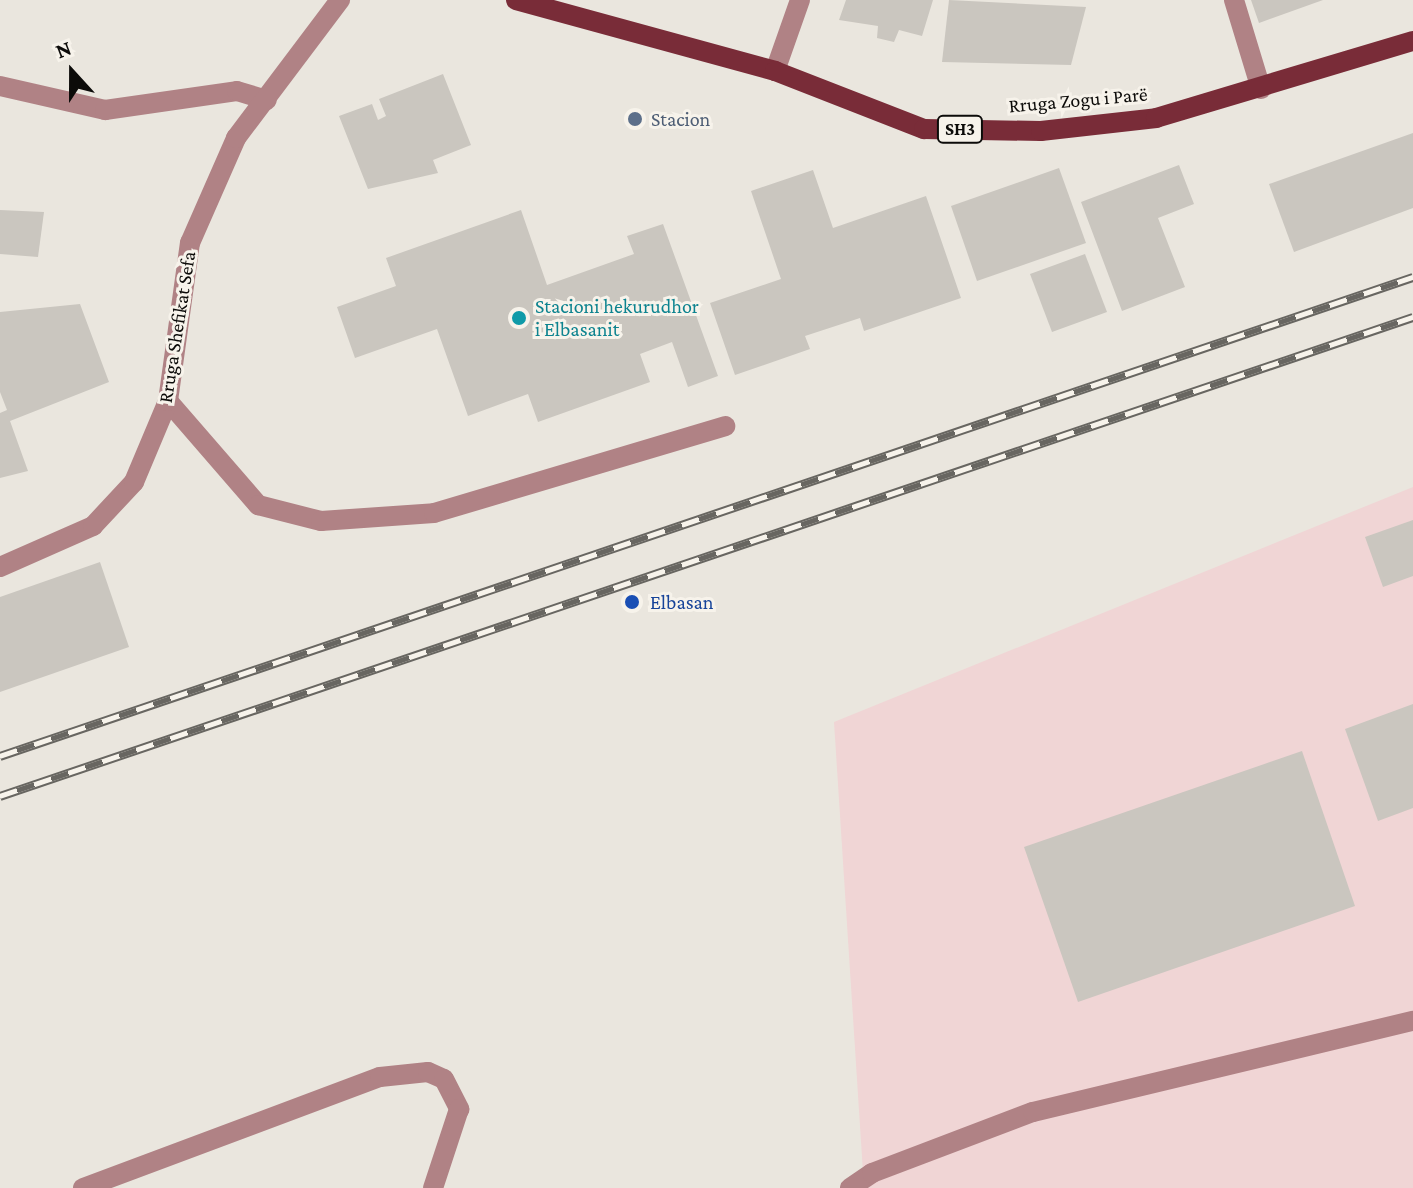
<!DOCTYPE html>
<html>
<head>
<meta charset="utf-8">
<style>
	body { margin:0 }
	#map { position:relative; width:1413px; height:1188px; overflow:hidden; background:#eae6de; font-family:"Crimson Pro",serif }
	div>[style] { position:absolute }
	.industrial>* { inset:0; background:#f0d5d5 }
	.building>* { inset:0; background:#cac6bf }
	.lane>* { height:20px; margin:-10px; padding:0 10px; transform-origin:10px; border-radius:10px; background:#b08285 }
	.street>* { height:20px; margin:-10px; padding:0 10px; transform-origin:10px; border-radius:10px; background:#b08285 }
	.primary>* { height:20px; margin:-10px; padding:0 10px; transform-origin:10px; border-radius:10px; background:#792c38 }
	.rail>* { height:9px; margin-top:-4.5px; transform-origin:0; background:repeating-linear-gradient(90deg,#f7f3eb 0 18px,#686661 0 36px); box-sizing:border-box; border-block:2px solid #686661 }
	.dots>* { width:22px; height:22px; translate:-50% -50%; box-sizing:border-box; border:4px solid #f7f3eb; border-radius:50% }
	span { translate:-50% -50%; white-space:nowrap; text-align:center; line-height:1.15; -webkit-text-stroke:6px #f7f3eb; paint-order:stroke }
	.shield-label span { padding:2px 6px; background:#f7f3eb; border:2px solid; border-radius:6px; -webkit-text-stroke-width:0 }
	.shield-label { font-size:18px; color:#0c0b09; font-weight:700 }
	.street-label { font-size:20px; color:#0c0b09 }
	.service-label { font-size:20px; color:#4e5e75 }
	.left { translate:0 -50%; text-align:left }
	.culture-label { font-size:20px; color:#0d838f }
	.transit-label { font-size:20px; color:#164399 }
	.north { position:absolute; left:32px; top:32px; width:80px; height:80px; -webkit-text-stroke:6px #f7f3eb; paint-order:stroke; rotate:339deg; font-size:22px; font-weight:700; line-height:32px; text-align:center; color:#0c0b09 }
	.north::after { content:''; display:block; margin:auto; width:28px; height:36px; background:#0c0b09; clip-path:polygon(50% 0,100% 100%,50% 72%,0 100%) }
</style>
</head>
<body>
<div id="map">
	<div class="industrial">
		<i style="clip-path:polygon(1413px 487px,1413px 1188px,864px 1188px,834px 722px)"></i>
	</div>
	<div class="building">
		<i style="clip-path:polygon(846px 0,933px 0,922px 36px,899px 30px,894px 42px,877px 38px,878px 26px,839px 20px)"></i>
		<i style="clip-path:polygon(949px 0,1086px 7px,1071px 65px,942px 62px)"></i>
		<i style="clip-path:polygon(1251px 0,1323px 0,1259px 23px)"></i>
		<i style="clip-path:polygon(443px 74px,471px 145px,433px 160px,438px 173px,368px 189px,339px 116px,372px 104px,378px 120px,386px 116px,379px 99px)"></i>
		<i style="clip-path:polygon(1413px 133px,1413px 208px,1294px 252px,1269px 184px)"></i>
		<i style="clip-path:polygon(1179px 165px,1194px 204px,1158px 218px,1185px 287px,1122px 311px,1081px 202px)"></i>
		<i style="clip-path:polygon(1059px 168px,1086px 243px,977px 281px,951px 206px)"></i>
		<i style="clip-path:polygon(813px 170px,833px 228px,926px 196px,961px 298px,864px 331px,860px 318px,805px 336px,810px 349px,735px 375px,710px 303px,781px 279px,751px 191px)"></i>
		<i style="clip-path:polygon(0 210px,44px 212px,38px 257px,0 254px)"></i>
		<i style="clip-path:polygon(521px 210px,547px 285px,634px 254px,627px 236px,663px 224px,718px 376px,688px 387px,672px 342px,640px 354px,650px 382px,538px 422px,528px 394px,468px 416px,437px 329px,355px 358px,337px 307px,396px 286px,386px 258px)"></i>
		<i style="clip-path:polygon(1085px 254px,1107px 312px,1052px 332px,1030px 274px)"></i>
		<i style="clip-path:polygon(80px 304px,109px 382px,10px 421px,28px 471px,0 478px,0 413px,7px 410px,0 392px,0 312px)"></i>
		<i style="clip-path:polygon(1413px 520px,1413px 576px,1383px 587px,1365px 537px)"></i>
		<i style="clip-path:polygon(100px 562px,129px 647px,0 692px,0 597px)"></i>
		<i style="clip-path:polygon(1413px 704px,1413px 808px,1378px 821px,1345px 729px)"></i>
		<i style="clip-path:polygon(1302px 751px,1355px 906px,1078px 1002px,1024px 847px)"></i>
	</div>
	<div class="lane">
		<i style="left:168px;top:401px;width:138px;rotate:49.1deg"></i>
		<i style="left:258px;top:505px;width:65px;rotate:14.3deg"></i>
		<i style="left:321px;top:521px;width:113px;rotate:-4deg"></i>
		<i style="left:434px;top:513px;width:304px;rotate:-16.6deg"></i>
	</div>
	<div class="street">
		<i style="left:1234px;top:0;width:93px;rotate:73.1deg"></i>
		<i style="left:775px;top:71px;width:75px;rotate:-70.6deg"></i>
		<i style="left:0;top:86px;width:108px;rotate:12.9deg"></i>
		<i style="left:105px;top:110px;width:133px;rotate:-8.2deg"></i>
		<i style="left:237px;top:91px;width:31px;rotate:17deg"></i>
		<i style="left:0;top:567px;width:102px;rotate:-23.8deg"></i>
		<i style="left:93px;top:526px;width:60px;rotate:-47deg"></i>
		<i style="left:134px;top:482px;width:88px;rotate:-67.2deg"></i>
		<i style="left:168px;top:401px;width:160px;rotate:-82.1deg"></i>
		<i style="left:190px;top:243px;width:115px;rotate:-66.3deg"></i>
		<i style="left:236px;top:138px;width:173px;rotate:-53deg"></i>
		<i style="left:83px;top:1188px;width:317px;rotate:-20.5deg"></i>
		<i style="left:380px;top:1077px;width:48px;rotate:-5.9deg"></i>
		<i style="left:428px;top:1072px;width:17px;rotate:24deg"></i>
		<i style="left:444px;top:1079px;width:34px;rotate:63deg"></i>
		<i style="left:459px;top:1109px;width:83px;rotate:108.2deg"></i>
		<i style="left:850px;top:1188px;width:27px;rotate:-34deg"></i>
		<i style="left:872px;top:1173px;width:172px;rotate:-20.8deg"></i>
		<i style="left:1033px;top:1112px;width:391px;rotate:-13.5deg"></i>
	</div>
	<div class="primary">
		<i style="left:516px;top:0;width:269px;rotate:15.3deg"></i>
		<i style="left:775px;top:71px;width:160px;rotate:21.3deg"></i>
		<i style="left:924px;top:129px;width:117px;rotate:1deg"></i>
		<i style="left:1041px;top:131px;width:116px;rotate:-6.4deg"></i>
		<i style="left:1156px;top:118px;width:268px;rotate:-16.7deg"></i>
	</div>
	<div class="rail">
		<i style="left:0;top:756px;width:1492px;rotate:-18.73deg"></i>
		<i style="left:0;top:796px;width:1492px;rotate:-18.73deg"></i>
	</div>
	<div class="dots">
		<i style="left:635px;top:119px;background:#5c6f8a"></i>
		<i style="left:519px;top:318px;background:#0f9aa8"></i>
		<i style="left:632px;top:602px;background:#1a4fb4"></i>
	</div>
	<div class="shield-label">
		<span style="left:960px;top:129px">SH3</span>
	</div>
	<div class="street-label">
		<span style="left:1078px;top:100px;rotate:-5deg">Rruga Zogu i Parë</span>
		<span style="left:177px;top:327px;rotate:-81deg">Rruga Shefikat Sefa</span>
	</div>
	<div class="service-label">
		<span class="left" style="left:651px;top:119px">Stacion</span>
	</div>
	<div class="culture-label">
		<span class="left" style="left:535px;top:318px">Stacioni hekurudhor<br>i Elbasanit</span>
	</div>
	<div class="transit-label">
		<span class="left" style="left:650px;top:602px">Elbasan</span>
	</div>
	<div class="north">N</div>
</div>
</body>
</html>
